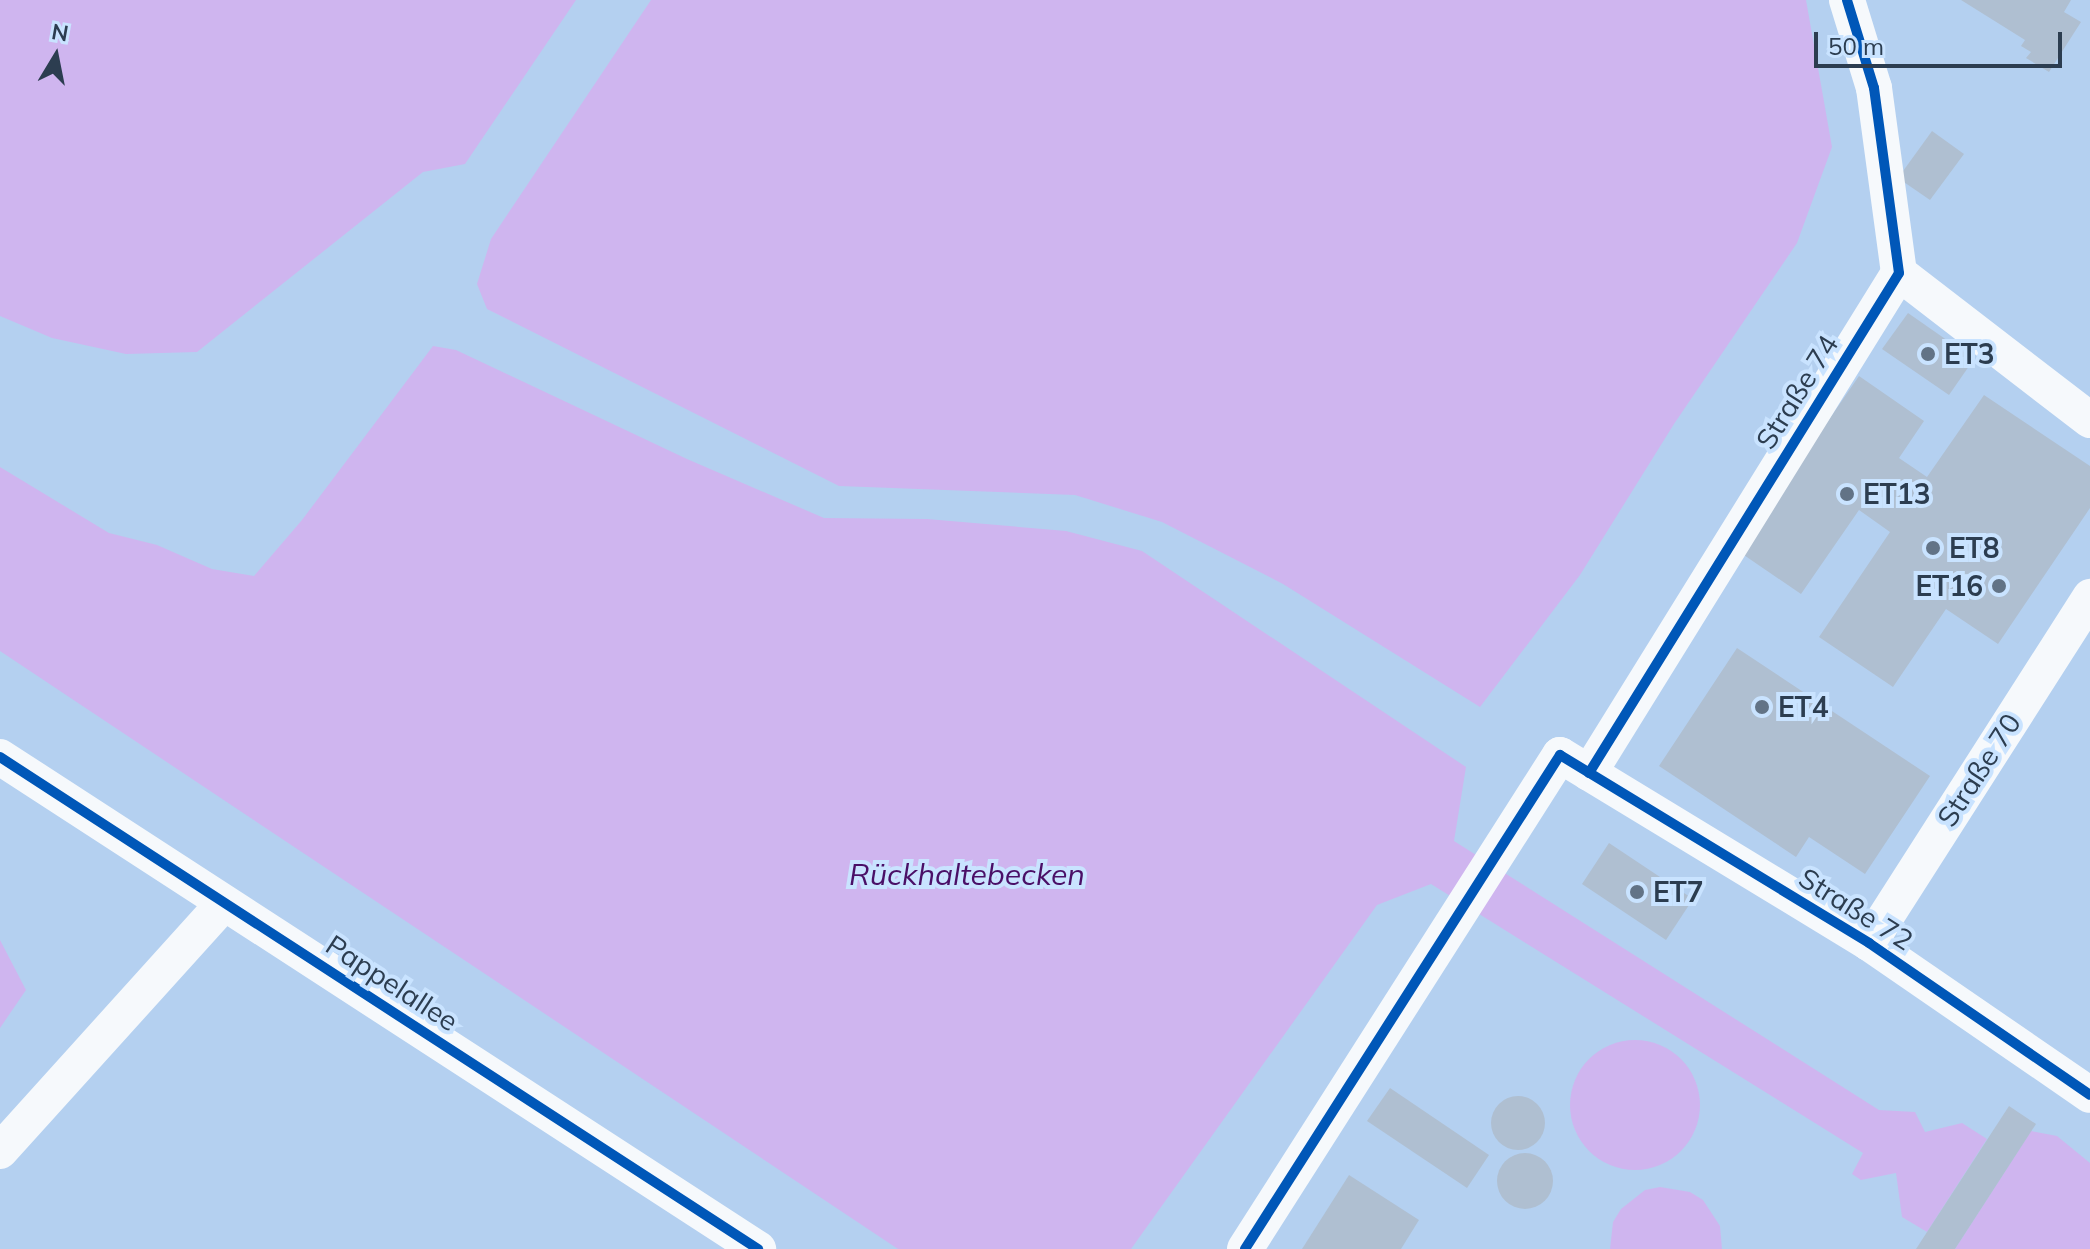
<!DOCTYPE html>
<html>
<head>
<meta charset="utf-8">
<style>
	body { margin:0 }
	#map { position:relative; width:2090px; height:1249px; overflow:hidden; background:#c5d7eb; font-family:Mulish,sans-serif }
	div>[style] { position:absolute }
	.built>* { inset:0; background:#b4d0f0 }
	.water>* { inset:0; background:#cfb5ef }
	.round { border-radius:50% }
	.building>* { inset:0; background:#afbfd1 }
	.minor>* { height:36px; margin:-18px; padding:0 18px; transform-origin:18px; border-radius:18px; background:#f6f9fc }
	.cycleway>* { height:10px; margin:-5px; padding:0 5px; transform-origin:5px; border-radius:5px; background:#0057b8 }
	.dots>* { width:22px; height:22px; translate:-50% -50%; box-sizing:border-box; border:4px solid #c9e3ff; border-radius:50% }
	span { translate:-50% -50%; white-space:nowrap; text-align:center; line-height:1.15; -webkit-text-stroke:8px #c9e3ff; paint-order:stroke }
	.poi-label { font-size:28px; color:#2c3d50; font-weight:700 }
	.left { translate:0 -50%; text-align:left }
	.right { translate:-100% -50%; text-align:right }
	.street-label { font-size:28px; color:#2c3d50 }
	.water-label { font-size:30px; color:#4a0f67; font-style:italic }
	.north { position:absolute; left:16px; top:16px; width:80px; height:80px; -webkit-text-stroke:6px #c9e3ff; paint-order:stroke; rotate:10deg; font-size:22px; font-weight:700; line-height:32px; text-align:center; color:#2c3d50 }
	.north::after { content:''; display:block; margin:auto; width:28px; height:36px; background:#2c3d50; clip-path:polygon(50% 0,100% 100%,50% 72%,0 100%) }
	.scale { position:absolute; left:1814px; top:32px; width:248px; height:36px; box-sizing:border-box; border:4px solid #2c3d50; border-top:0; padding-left:10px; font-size:24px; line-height:28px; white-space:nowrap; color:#2c3d50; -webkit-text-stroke:6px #c9e3ff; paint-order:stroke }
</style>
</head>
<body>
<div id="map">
	<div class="built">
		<i style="clip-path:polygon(0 0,2090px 0,2090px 1249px,0 1249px)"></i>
	</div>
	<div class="water">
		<i style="clip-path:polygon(0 0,576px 0,465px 164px,423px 172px,197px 352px,126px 354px,52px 338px,0 316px)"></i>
		<i style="clip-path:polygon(651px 0,1806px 0,1832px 147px,1797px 243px,1674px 424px,1580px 575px,1480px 707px,1283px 584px,1162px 522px,1075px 495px,839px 486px,487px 309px,477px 284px,491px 239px)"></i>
		<i style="clip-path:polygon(433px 346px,456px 350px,687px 459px,824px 518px,927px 519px,1066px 531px,1142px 551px,1466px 767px,1454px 841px,1879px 1110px,1915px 1112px,1925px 1132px,1962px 1123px,1987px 1139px,1927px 1232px,1902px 1217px,1896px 1173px,1861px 1180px,1852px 1174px,1863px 1153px,1431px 884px,1377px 905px,1131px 1249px,898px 1249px,0 651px,0 467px,109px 533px,157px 545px,212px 569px,254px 576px,302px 520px)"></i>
		<i style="clip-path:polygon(0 940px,26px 990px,0 1028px)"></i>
		<i class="round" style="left:1570px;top:1040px;width:130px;height:130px"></i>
		<i style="clip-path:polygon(2031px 1131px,2057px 1136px,2090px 1163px,2090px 1249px,1955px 1249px)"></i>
		<i style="clip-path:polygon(1660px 1187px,1690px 1192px,1703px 1200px,1720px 1226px,1722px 1249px,1610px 1249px,1613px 1222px,1621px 1209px,1645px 1190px)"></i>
	</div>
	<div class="building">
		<i style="clip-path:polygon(1961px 0,2071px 0,2064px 12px,2081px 22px,2049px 72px,2026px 58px,2031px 52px,2021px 46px,2025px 40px)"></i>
		<i style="clip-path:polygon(1932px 131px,1964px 154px,1930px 200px,1898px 178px)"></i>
		<i style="clip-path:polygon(1908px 313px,1974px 359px,1949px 395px,1882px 349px)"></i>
		<i style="clip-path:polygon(1859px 376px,1924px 421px,1899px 458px,1927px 477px,1984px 395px,2090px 466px,2090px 508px,1998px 644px,1946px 609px,1893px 687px,1819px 637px,1890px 532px,1859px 510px,1801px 594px,1738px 551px)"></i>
		<i style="clip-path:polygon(1737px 648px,1930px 776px,1865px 874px,1809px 837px,1796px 857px,1659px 766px)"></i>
		<i style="clip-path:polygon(1609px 843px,1693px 899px,1666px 940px,1582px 884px)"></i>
		<i style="clip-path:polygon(1390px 1088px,1489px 1155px,1467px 1188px,1367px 1121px)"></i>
		<i class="round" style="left:1491px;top:1096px;width:54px;height:54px"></i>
		<i style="clip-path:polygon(2009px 1106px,2036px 1124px,1955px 1249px,1916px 1249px)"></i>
		<i class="round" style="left:1497px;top:1153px;width:56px;height:56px"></i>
		<i style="clip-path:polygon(1349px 1175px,1419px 1220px,1401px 1249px,1302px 1249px)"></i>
	</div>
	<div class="minor">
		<i style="left:1899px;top:273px;width:241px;rotate:37.6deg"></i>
		<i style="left:0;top:757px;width:904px;rotate:32.99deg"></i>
		<i style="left:1589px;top:773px;width:588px;rotate:-58.2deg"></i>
		<i style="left:1899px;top:273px;width:187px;rotate:-97.7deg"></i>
		<i style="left:1874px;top:88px;width:92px;rotate:-107.1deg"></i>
		<i style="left:1869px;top:943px;width:411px;rotate:-57.4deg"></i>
		<i style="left:0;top:1151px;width:334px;rotate:-47.9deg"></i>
		<i style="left:1245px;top:1249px;width:586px;rotate:-57.48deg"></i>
		<i style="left:1560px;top:755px;width:362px;rotate:31.3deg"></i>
		<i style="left:1869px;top:943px;width:268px;rotate:34.5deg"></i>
	</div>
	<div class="cycleway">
		<i style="left:0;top:757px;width:904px;rotate:32.99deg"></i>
		<i style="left:1589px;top:773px;width:588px;rotate:-58.2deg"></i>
		<i style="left:1899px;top:273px;width:187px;rotate:-97.7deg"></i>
		<i style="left:1874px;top:88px;width:92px;rotate:-107.1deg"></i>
		<i style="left:1245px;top:1249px;width:586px;rotate:-57.48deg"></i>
		<i style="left:1560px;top:755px;width:362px;rotate:31.3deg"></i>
		<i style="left:1869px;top:943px;width:268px;rotate:34.5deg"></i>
	</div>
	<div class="dots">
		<i style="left:1928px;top:354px;background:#627386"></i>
		<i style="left:1847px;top:494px;background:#627386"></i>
		<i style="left:1933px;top:548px;background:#627386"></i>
		<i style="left:1999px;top:586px;background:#627386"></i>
		<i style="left:1762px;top:707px;background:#627386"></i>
		<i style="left:1637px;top:892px;background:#627386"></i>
	</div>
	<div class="poi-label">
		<span class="left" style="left:1944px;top:354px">ET3</span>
		<span class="left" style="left:1863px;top:494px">ET13</span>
		<span class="left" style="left:1949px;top:548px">ET8</span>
		<span class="right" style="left:1983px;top:586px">ET16</span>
		<span class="left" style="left:1778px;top:707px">ET4</span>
		<span class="left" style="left:1653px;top:892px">ET7</span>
	</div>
	<div class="street-label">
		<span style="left:1797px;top:392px;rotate:-58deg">Straße 74</span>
		<span style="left:1979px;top:770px;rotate:-57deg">Straße 70</span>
		<span style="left:1856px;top:909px;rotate:32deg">Straße 72</span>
		<span style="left:392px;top:983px;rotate:33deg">Pappelallee</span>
	</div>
	<div class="water-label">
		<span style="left:967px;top:874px">Rückhaltebecken</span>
	</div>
	<div class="north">N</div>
	<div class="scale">50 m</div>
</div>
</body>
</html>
